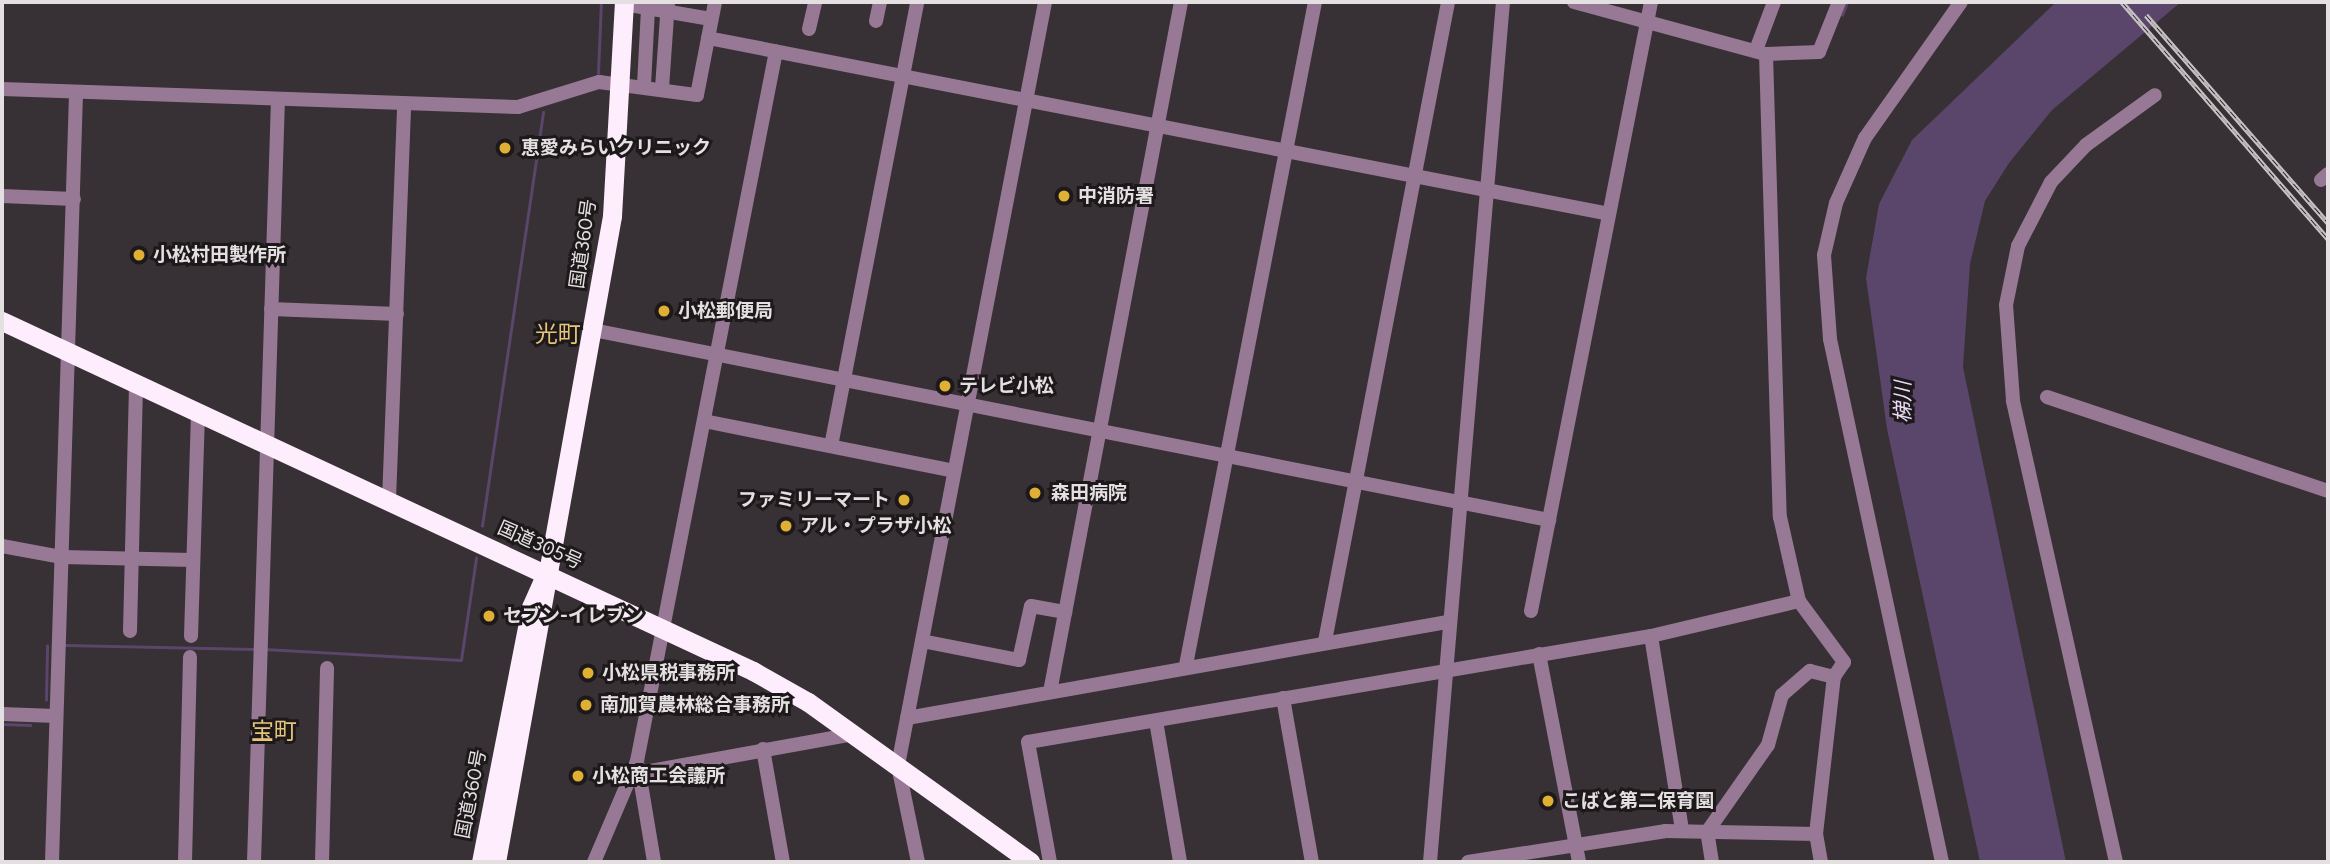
<!DOCTYPE html>
<html>
<head>
<meta charset="utf-8">
<style>
	body { margin:0 }
	#map { position:relative; width:2330px; height:864px; overflow:hidden; background:#373034; font-family:Figtree,"Noto Sans JP",sans-serif }
	div>[style] { position:absolute }
	.water>* { inset:0; background:#5a456b }
	.stream>* { height:2.5px; margin:-1.25px; padding:0 1.25px; transform-origin:1.25px; border-radius:1.25px; background:#5a456b }
	.minor>* { height:14px; margin:-7px; padding:0 7px; transform-origin:7px; border-radius:7px; background:#977895 }
	.highway>* { height:19px; margin:-9.5px; padding:0 9.5px; transform-origin:9.5px; border-radius:9.5px; background:#feeefd }
	.rail>* { height:5px; margin-top:-2.5px; transform-origin:0; background:repeating-linear-gradient(90deg,#1d191b 0 8px,#c7c2c4 0 16px); box-sizing:border-box; border-block:2px solid #c7c2c4 }
	.dots>* { width:19px; height:19px; translate:-50% -50%; box-sizing:border-box; border:4px solid #1d191b; border-radius:50% }
	span { translate:-50% -50%; white-space:nowrap; text-align:center; line-height:1.15; -webkit-text-stroke:6px #1d191b; paint-order:stroke }
	.poi-label { font-size:19px; color:#e4dfe1; font-weight:700 }
	.left { translate:0 -50%; text-align:left }
	.right { translate:-100% -50%; text-align:right }
	.street-label { font-size:19px; color:#e4dfe1 }
	.water-label { font-size:21px; color:#e9dbf6; font-style:italic }
	.quarter-label { font-size:23px; color:#e6c47a }
	.frame { position:absolute; inset:0; border:4px solid #e4dfe1; pointer-events:none }
</style>
</head>
<body>
<div id="map">
	<div class="water">
		<i style="clip-path:polygon(2181px 2px,2052px 110px,2009px 163px,1985px 201px,1970px 264px,1963px 367px,2066px 862px,1980px 862px,1887px 429px,1866px 278px,1879px 204px,1912px 140px,2054px 4px)"></i>
	</div>
	<div class="stream">
		<i style="left:1842px;top:15px;width:14px;rotate:-69deg"></i>
		<i style="left:598px;top:73px;width:71px;rotate:-87.6deg"></i>
		<i style="left:482px;top:526px;width:418px;rotate:-81.6deg"></i>
		<i style="left:65px;top:645px;width:189px;rotate:1.2deg"></i>
		<i style="left:264px;top:649px;width:197px;rotate:3.2deg"></i>
		<i style="left:461px;top:660px;width:103px;rotate:-81.6deg"></i>
		<i style="left:46px;top:700px;width:54px;rotate:-88.9deg"></i>
		<i style="left:2px;top:724px;width:28px;rotate:2deg"></i>
	</div>
	<div class="minor">
		<i style="left:1574px;top:2px;width:199px;rotate:15.2deg"></i>
		<i style="left:1766px;top:54px;width:463px;rotate:88.3deg"></i>
		<i style="left:1780px;top:517px;width:86px;rotate:77.3deg"></i>
		<i style="left:1799px;top:601px;width:76px;rotate:53.6deg"></i>
		<i style="left:1844px;top:662px;width:18px;rotate:124deg"></i>
		<i style="left:624px;top:4px;width:88px;rotate:9.8deg"></i>
		<i style="left:876px;top:21px;width:19px;rotate:-78deg"></i>
		<i style="left:809px;top:29px;width:28px;rotate:-77deg"></i>
		<i style="left:708px;top:38px;width:918px;rotate:11.05deg"></i>
		<i style="left:1756px;top:50px;width:51px;rotate:-69.4deg"></i>
		<i style="left:1766px;top:54px;width:53px;rotate:-2.2deg"></i>
		<i style="left:1819px;top:52px;width:54px;rotate:-68.2deg"></i>
		<i style="left:644px;top:85px;width:77px;rotate:-87deg"></i>
		<i style="left:662px;top:88px;width:85px;rotate:-86deg"></i>
		<i style="left:2px;top:89px;width:516px;rotate:2deg"></i>
		<i style="left:518px;top:107px;width:85px;rotate:-17.2deg"></i>
		<i style="left:599px;top:82px;width:99px;rotate:7.6deg"></i>
		<i style="left:697px;top:95px;width:95px;rotate:-79deg"></i>
		<i style="left:2321px;top:180px;width:9px;rotate:-41deg"></i>
		<i style="left:2px;top:196px;width:72px;rotate:2.4deg"></i>
		<i style="left:271px;top:309px;width:126px;rotate:2.3deg"></i>
		<i style="left:593px;top:330px;width:975px;rotate:11.24deg"></i>
		<i style="left:2047px;top:397px;width:296px;rotate:18.5deg"></i>
		<i style="left:704px;top:421px;width:255px;rotate:11.3deg"></i>
		<i style="left:831px;top:446px;width:452px;rotate:-79deg"></i>
		<i style="left:389px;top:500px;width:397px;rotate:-87.8deg"></i>
		<i style="left:2px;top:546px;width:61px;rotate:10.4deg"></i>
		<i style="left:62px;top:557px;width:130px;rotate:1.3deg"></i>
		<i style="left:1531px;top:611px;width:621px;rotate:-78.85deg"></i>
		<i style="left:130px;top:631px;width:247px;rotate:-88.6deg"></i>
		<i style="left:191px;top:636px;width:223px;rotate:-88.2deg"></i>
		<i style="left:1651px;top:636px;width:195px;rotate:80.9deg"></i>
		<i style="left:922px;top:641px;width:99px;rotate:11.1deg"></i>
		<i style="left:1019px;top:660px;width:55px;rotate:-77.5deg"></i>
		<i style="left:1031px;top:606px;width:35px;rotate:10deg"></i>
		<i style="left:1325px;top:641px;width:651px;rotate:-79.1deg"></i>
		<i style="left:1539px;top:654px;width:212px;rotate:79.1deg"></i>
		<i style="left:1186px;top:665px;width:675px;rotate:-78.99deg"></i>
		<i style="left:1050px;top:692px;width:702px;rotate:-79.25deg"></i>
		<i style="left:1283px;top:698px;width:167px;rotate:80deg"></i>
		<i style="left:2px;top:714px;width:54px;rotate:2.1deg"></i>
		<i style="left:907px;top:718px;width:548px;rotate:-10.08deg"></i>
		<i style="left:1156px;top:721px;width:143px;rotate:80.3deg"></i>
		<i style="left:763px;top:749px;width:115px;rotate:80deg"></i>
		<i style="left:638px;top:766px;width:97px;rotate:80.5deg"></i>
		<i style="left:639px;top:773px;width:218px;rotate:-10.3deg"></i>
		<i style="left:52px;top:862px;width:770px;rotate:-88.21deg"></i>
		<i style="left:185px;top:862px;width:205px;rotate:-88.6deg"></i>
		<i style="left:254px;top:862px;width:763px;rotate:-88.2deg"></i>
		<i style="left:322px;top:862px;width:194px;rotate:-88.5deg"></i>
		<i style="left:594px;top:862px;width:110px;rotate:-66.9deg"></i>
		<i style="left:637px;top:761px;width:723px;rotate:-78.92deg"></i>
		<i style="left:918px;top:862px;width:99px;rotate:-101.7deg"></i>
		<i style="left:898px;top:765px;width:777px;rotate:-79.09deg"></i>
		<i style="left:1050px;top:862px;width:122px;rotate:-100.4deg"></i>
		<i style="left:1028px;top:742px;width:632px;rotate:-9.66deg"></i>
		<i style="left:1651px;top:636px;width:152px;rotate:-13.3deg"></i>
		<i style="left:1430px;top:862px;width:863px;rotate:-85.15deg"></i>
		<i style="left:1468px;top:862px;width:199px;rotate:-8.9deg"></i>
		<i style="left:1665px;top:831px;width:151px;rotate:1.1deg"></i>
		<i style="left:1712px;top:862px;width:30px;rotate:-99deg"></i>
		<i style="left:1707px;top:832px;width:106px;rotate:-55deg"></i>
		<i style="left:1768px;top:745px;width:52px;rotate:-74.4deg"></i>
		<i style="left:1782px;top:695px;width:37px;rotate:-41deg"></i>
		<i style="left:1810px;top:671px;width:25px;rotate:14deg"></i>
		<i style="left:1821px;top:862px;width:28px;rotate:-100deg"></i>
		<i style="left:1816px;top:834px;width:158px;rotate:-83.5deg"></i>
		<i style="left:1942px;top:862px;width:535px;rotate:-102.09deg"></i>
		<i style="left:1830px;top:339px;width:84px;rotate:-94.1deg"></i>
		<i style="left:1824px;top:255px;width:53px;rotate:-77deg"></i>
		<i style="left:1836px;top:203px;width:71px;rotate:-66deg"></i>
		<i style="left:1865px;top:138px;width:166px;rotate:-54.8deg"></i>
		<i style="left:2116px;top:862px;width:473px;rotate:-102.6deg"></i>
		<i style="left:2013px;top:400px;width:95px;rotate:-94.2deg"></i>
		<i style="left:2006px;top:305px;width:60px;rotate:-78.5deg"></i>
		<i style="left:2018px;top:246px;width:72px;rotate:-62.7deg"></i>
		<i style="left:2051px;top:182px;width:51px;rotate:-46.6deg"></i>
		<i style="left:2086px;top:145px;width:85px;rotate:-35.9deg"></i>
	</div>
	<div class="highway">
		<i style="left:2px;top:321px;width:829px;rotate:24.99deg"></i>
		<i style="left:753px;top:671px;width:63px;rotate:29.4deg"></i>
		<i style="left:808px;top:702px;width:274px;rotate:35.7deg"></i>
		<i style="left:481px;top:862px;width:260px;rotate:-78.9deg"></i>
		<i style="left:531px;top:607px;width:30px;rotate:-66deg"></i>
		<i style="left:496px;top:862px;width:656px;rotate:-79.82deg"></i>
		<i style="left:612px;top:216px;width:214px;rotate:-86.8deg"></i>
	</div>
	<div class="rail">
		<i style="left:2122px;top:2px;width:314px;rotate:49deg"></i>
		<i style="left:2146px;top:15px;width:276px;rotate:48.8deg"></i>
	</div>
	<div class="dots">
		<i style="left:505px;top:148px;background:#e0b034"></i>
		<i style="left:1064px;top:196px;background:#e0b034"></i>
		<i style="left:139px;top:255px;background:#e0b034"></i>
		<i style="left:664px;top:311px;background:#e0b034"></i>
		<i style="left:945px;top:386px;background:#e0b034"></i>
		<i style="left:1035px;top:493px;background:#e0b034"></i>
		<i style="left:904px;top:500px;background:#e0b034"></i>
		<i style="left:786px;top:526px;background:#e0b034"></i>
		<i style="left:489px;top:616px;background:#e0b034"></i>
		<i style="left:588px;top:673px;background:#e0b034"></i>
		<i style="left:586px;top:705px;background:#e0b034"></i>
		<i style="left:578px;top:776px;background:#e0b034"></i>
		<i style="left:1548px;top:801px;background:#e0b034"></i>
	</div>
	<div class="poi-label">
		<span class="left" style="left:521px;top:148px">恵愛みらいクリニック</span>
		<span class="left" style="left:1078px;top:196px">中消防署</span>
		<span class="left" style="left:153px;top:255px">小松村田製作所</span>
		<span class="left" style="left:678px;top:311px">小松郵便局</span>
		<span class="left" style="left:959px;top:386px">テレビ小松</span>
		<span class="left" style="left:1051px;top:493px">森田病院</span>
		<span class="right" style="left:890px;top:500px">ファミリーマート</span>
		<span class="left" style="left:800px;top:526px">アル・プラザ小松</span>
		<span class="left" style="left:503px;top:616px">セブン-イレブン</span>
		<span class="left" style="left:602px;top:673px">小松県税事務所</span>
		<span class="left" style="left:600px;top:705px">南加賀農林総合事務所</span>
		<span class="left" style="left:592px;top:776px">小松商工会議所</span>
		<span class="left" style="left:1562px;top:801px">こばと第二保育園</span>
	</div>
	<div class="street-label">
		<span style="left:583px;top:244px;rotate:-82deg">国道360号</span>
		<span style="left:540px;top:545px;rotate:24deg">国道305号</span>
		<span style="left:471px;top:794px;rotate:-79deg">国道360号</span>
	</div>
	<div class="water-label">
		<span style="left:1903px;top:402px;rotate:-90deg">梯川</span>
	</div>
	<div class="quarter-label">
		<span style="left:558px;top:334px">光町</span>
		<span style="left:274px;top:731px">宝町</span>
	</div>
	<div class="frame"></div>
</div>
</body>
</html>
